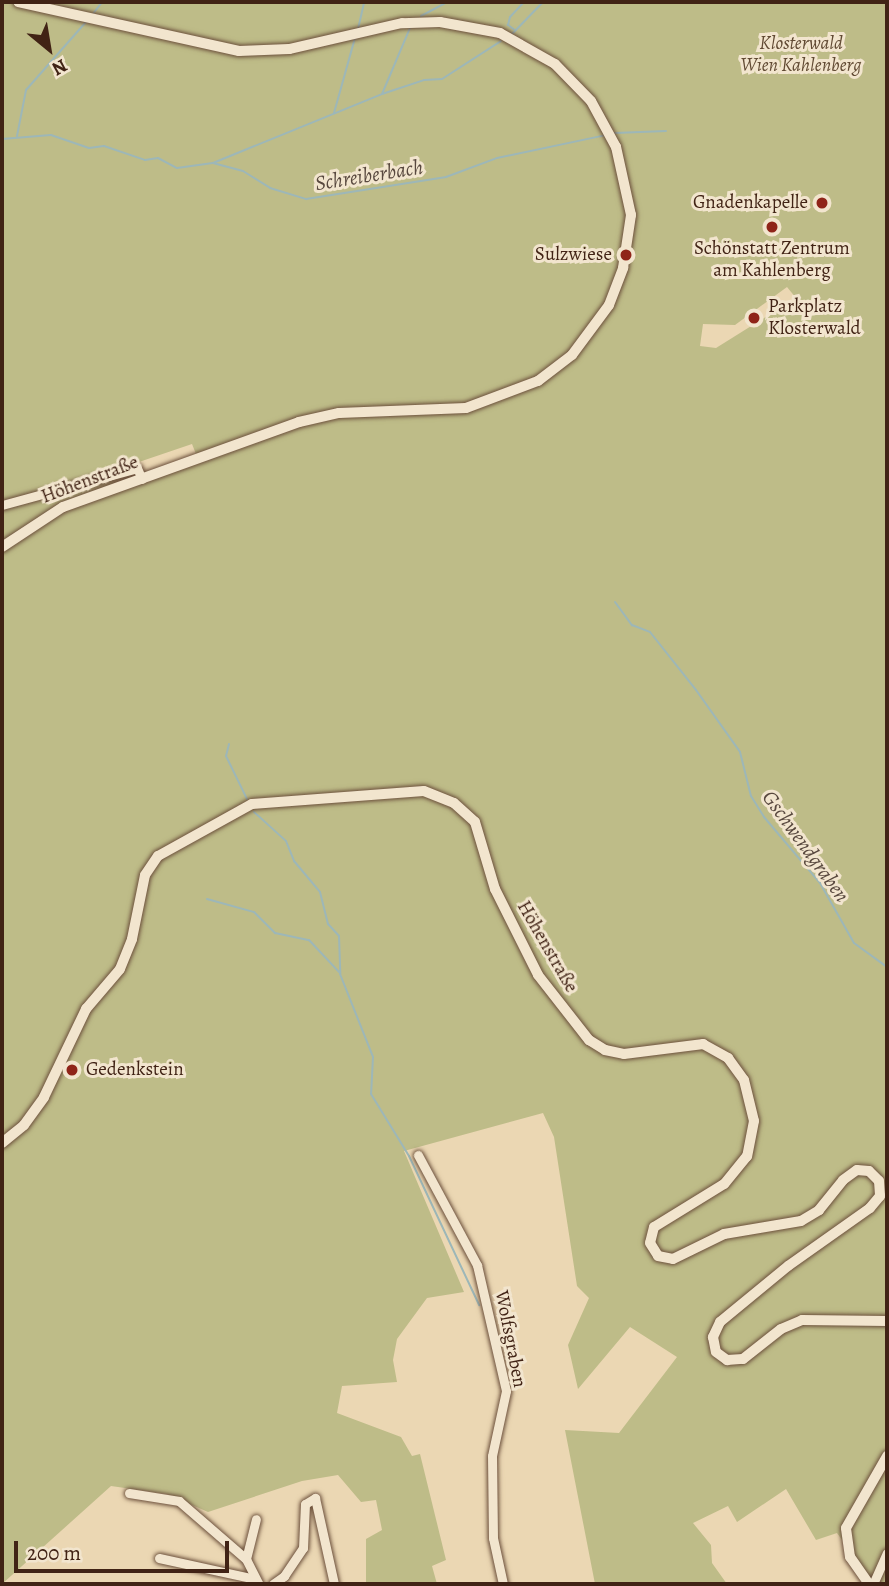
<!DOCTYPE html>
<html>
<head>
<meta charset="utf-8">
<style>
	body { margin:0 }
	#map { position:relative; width:889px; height:1586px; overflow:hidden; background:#ebd7b3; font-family:Alegreya,serif }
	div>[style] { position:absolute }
	.green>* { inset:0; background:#bebc88 }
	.stream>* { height:2px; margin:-1px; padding:0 1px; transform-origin:1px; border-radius:1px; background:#9db7b8 }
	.roads { filter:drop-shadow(0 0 2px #6c503c) drop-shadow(0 0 2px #6c503c) }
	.minor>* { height:9px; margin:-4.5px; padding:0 4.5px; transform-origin:4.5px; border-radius:4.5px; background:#f2e5ce }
	.tertiary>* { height:10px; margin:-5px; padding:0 5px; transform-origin:5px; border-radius:5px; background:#f2e5ce }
	.dots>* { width:19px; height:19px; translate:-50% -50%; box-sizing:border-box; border:4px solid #f2e5ce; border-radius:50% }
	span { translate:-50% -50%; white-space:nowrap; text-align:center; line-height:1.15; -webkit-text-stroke:6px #f2e5ce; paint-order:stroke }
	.park-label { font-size:19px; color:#604932; font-style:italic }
	.poi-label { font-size:19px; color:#412315 }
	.right { translate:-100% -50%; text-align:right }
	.left { translate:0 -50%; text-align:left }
	.street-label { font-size:19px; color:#412315 }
	.water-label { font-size:21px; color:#58483e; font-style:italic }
	.frame { position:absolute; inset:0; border:4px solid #412315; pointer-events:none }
	.north { position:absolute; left:14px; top:14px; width:70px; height:70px; -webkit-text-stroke:5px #f2e5ce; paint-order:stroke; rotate:150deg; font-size:19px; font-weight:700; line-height:28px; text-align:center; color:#412315 }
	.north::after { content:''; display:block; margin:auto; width:24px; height:32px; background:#412315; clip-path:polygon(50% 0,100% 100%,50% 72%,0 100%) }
	.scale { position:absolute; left:14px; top:1541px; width:215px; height:32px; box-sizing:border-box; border:4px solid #412315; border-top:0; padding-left:9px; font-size:21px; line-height:24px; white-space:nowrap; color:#412315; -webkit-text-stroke:5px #f2e5ce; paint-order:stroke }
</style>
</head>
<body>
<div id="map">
	<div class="green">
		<i style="clip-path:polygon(evenodd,2px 2px,887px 2px,887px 1584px,874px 1584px,837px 1533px,816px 1540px,786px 1489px,737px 1522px,728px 1506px,693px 1523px,711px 1545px,712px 1563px,727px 1584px,595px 1584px,565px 1430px,619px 1433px,677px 1357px,630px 1327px,578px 1389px,568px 1345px,589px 1298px,577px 1286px,554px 1137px,543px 1113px,404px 1151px,464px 1292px,427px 1298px,397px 1339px,393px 1360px,397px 1382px,342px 1386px,337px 1413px,401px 1437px,412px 1456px,420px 1454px,446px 1560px,432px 1566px,437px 1584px,366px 1584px,366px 1539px,382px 1530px,376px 1500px,361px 1502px,338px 1475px,302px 1481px,208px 1512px,167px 1494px,111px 1486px,2px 1584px,2px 2px,787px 287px,796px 298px,716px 348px,700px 346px,703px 324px,735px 325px,787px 287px,2px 2px,192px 444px,196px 454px,134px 476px,136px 463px,192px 444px)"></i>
	</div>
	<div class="stream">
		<i style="left:92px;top:15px;width:16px;rotate:-52deg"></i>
		<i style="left:421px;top:16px;width:30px;rotate:-28deg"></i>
		<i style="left:358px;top:29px;width:28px;rotate:-77deg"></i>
		<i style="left:515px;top:30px;width:9px;rotate:-144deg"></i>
		<i style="left:508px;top:25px;width:8px;rotate:-76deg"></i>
		<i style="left:510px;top:17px;width:21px;rotate:-47deg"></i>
		<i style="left:512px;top:34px;width:45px;rotate:-45.9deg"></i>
		<i style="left:382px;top:94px;width:72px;rotate:-67deg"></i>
		<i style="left:334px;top:113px;width:78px;rotate:-74.4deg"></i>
		<i style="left:615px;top:133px;width:51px;rotate:-2.2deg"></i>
		<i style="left:17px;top:136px;width:47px;rotate:-78.9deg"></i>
		<i style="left:26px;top:90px;width:91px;rotate:-48.6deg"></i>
		<i style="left:2px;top:139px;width:49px;rotate:-4.7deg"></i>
		<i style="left:51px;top:135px;width:40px;rotate:18.9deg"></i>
		<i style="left:89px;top:148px;width:15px;rotate:-8deg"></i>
		<i style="left:104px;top:146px;width:43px;rotate:18.9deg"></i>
		<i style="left:145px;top:160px;width:13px;rotate:-9deg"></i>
		<i style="left:158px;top:158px;width:21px;rotate:28deg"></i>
		<i style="left:177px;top:168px;width:36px;rotate:-8deg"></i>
		<i style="left:213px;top:163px;width:31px;rotate:15deg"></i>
		<i style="left:243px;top:171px;width:32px;rotate:32deg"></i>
		<i style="left:270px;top:188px;width:38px;rotate:17deg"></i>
		<i style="left:306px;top:199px;width:142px;rotate:-8.9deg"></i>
		<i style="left:446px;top:177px;width:54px;rotate:-20.4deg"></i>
		<i style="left:497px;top:158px;width:111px;rotate:-11.9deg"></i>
		<i style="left:213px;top:163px;width:183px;rotate:-22.2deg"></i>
		<i style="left:382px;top:94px;width:44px;rotate:-18.4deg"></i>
		<i style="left:424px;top:80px;width:18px;rotate:-3deg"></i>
		<i style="left:442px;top:79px;width:70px;rotate:-32.8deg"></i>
		<i style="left:615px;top:602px;width:29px;rotate:54deg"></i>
		<i style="left:632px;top:625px;width:19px;rotate:21deg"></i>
		<i style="left:650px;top:632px;width:74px;rotate:51.6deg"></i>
		<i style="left:696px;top:690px;width:76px;rotate:54.6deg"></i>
		<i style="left:740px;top:752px;width:45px;rotate:76deg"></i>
		<i style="left:751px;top:796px;width:25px;rotate:58deg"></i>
		<i style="left:764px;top:817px;width:87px;rotate:49.7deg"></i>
		<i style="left:820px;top:883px;width:69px;rotate:60.5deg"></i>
		<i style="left:854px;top:943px;width:41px;rotate:36deg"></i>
		<i style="left:229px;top:744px;width:12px;rotate:104deg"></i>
		<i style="left:226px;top:756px;width:48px;rotate:64deg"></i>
		<i style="left:254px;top:812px;width:43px;rotate:42.2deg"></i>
		<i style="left:286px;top:841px;width:22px;rotate:68deg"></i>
		<i style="left:294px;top:861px;width:40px;rotate:50deg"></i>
		<i style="left:320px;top:892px;width:33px;rotate:76deg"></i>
		<i style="left:328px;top:924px;width:16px;rotate:47deg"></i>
		<i style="left:339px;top:936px;width:38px;rotate:88deg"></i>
		<i style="left:340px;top:974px;width:89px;rotate:68.3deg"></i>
		<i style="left:373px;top:1057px;width:37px;rotate:93deg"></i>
		<i style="left:371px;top:1094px;width:73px;rotate:58.5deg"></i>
		<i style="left:409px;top:1156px;width:165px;rotate:64.8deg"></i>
		<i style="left:207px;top:899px;width:49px;rotate:15.5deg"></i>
		<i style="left:254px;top:912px;width:30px;rotate:45deg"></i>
		<i style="left:275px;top:933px;width:35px;rotate:12deg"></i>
		<i style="left:309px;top:940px;width:44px;rotate:46.8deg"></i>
	</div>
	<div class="roads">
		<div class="minor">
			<i style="left:2px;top:505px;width:140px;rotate:-15.3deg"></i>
			<i style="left:137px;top:468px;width:12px;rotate:66deg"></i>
			<i style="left:418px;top:1155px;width:125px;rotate:61.8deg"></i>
			<i style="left:477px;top:1265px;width:129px;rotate:77deg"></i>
			<i style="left:506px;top:1391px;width:66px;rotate:102.2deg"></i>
			<i style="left:492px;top:1456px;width:82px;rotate:89.3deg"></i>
			<i style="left:493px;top:1538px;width:47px;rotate:77.7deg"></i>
			<i style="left:129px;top:1493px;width:51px;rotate:9.1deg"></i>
			<i style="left:179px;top:1501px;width:89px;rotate:40.9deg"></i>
			<i style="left:246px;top:1559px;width:28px;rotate:63deg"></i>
			<i style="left:159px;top:1558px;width:98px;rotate:12.3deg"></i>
			<i style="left:246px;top:1559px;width:41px;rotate:-76deg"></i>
			<i style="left:273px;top:1584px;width:14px;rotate:-36deg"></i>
			<i style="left:284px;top:1576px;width:34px;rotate:-56deg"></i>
			<i style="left:303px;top:1548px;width:44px;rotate:-87.4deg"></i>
			<i style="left:305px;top:1504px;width:12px;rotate:-31deg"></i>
			<i style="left:315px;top:1498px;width:88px;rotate:77.5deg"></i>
			<i style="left:873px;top:1584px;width:34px;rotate:-66deg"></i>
		</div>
		<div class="tertiary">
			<i style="left:2px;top:547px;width:73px;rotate:-33.3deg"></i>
			<i style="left:63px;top:507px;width:251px;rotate:-19.8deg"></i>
			<i style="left:299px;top:422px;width:41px;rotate:-12.7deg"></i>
			<i style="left:339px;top:413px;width:127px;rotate:-2.3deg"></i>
			<i style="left:466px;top:408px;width:77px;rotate:-20.6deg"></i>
			<i style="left:538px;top:381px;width:43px;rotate:-37.4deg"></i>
			<i style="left:572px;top:355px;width:62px;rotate:-53.5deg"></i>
			<i style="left:609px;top:305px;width:40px;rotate:-69deg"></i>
			<i style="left:623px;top:268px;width:54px;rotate:-81.4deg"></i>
			<i style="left:631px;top:215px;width:70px;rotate:-102.4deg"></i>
			<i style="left:616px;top:147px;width:52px;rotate:-118.5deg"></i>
			<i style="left:591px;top:101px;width:52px;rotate:-134.2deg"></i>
			<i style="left:555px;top:64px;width:63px;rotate:-150.6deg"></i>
			<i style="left:500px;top:33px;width:61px;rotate:-169.6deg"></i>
			<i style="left:440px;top:22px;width:38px;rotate:178deg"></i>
			<i style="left:402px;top:23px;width:116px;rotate:167deg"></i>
			<i style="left:289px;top:49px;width:50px;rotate:177.7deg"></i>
			<i style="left:239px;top:51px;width:226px;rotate:-167.5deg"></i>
			<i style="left:2px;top:1143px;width:28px;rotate:-39deg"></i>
			<i style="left:24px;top:1125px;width:34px;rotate:-54deg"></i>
			<i style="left:44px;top:1097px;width:98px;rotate:-64.5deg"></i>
			<i style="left:86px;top:1009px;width:52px;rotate:-49.6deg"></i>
			<i style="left:120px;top:969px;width:32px;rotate:-68deg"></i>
			<i style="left:132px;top:939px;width:65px;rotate:-78.5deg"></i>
			<i style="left:145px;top:875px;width:23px;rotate:-56deg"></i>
			<i style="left:158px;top:856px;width:107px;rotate:-29deg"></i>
			<i style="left:252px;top:804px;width:172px;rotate:-4.3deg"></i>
			<i style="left:424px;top:791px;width:32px;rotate:22deg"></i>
			<i style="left:454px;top:803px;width:28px;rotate:42deg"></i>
			<i style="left:475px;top:822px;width:70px;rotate:73.4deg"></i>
			<i style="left:495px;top:889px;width:96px;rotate:63.4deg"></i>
			<i style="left:538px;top:975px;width:83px;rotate:51.9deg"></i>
			<i style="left:589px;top:1040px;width:19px;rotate:32deg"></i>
			<i style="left:605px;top:1050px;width:19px;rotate:12deg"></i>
			<i style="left:624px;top:1054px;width:80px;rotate:-7.2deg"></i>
			<i style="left:703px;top:1044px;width:29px;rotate:29deg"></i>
			<i style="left:728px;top:1058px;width:27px;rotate:54deg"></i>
			<i style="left:744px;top:1080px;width:42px;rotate:76.3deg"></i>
			<i style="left:754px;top:1121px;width:36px;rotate:101deg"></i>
			<i style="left:747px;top:1156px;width:36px;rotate:129deg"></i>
			<i style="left:724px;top:1184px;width:82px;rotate:148.4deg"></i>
			<i style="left:654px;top:1227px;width:16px;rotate:104deg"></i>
			<i style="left:650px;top:1243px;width:15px;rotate:58deg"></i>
			<i style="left:658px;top:1256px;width:15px;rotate:11deg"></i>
			<i style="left:673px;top:1259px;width:57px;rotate:-26.1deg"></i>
			<i style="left:724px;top:1234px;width:78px;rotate:-9.6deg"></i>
			<i style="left:801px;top:1221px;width:21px;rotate:-31deg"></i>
			<i style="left:819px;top:1210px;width:38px;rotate:-51deg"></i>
			<i style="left:843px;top:1180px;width:17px;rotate:-36deg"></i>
			<i style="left:857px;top:1170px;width:12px;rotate:5deg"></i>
			<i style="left:869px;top:1171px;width:14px;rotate:45deg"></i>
			<i style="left:879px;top:1181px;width:15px;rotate:86deg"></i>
			<i style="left:880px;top:1196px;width:16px;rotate:130deg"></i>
			<i style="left:870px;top:1208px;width:100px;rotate:144.7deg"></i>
			<i style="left:788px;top:1266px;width:88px;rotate:140.5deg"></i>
			<i style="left:720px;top:1322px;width:17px;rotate:115deg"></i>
			<i style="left:713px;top:1337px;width:15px;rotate:79deg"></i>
			<i style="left:716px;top:1352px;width:14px;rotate:36deg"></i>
			<i style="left:727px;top:1360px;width:16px;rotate:-4deg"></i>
			<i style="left:743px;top:1359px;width:48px;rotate:-38.3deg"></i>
			<i style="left:781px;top:1329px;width:23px;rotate:-23deg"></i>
			<i style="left:802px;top:1320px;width:85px;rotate:0.7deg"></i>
			<i style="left:869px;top:1584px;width:33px;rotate:-125deg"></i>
			<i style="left:850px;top:1557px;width:29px;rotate:-98deg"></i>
			<i style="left:846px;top:1528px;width:83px;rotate:-60.3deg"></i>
		</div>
	</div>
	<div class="dots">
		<i style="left:822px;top:203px;background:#8f2418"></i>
		<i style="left:772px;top:227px;background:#8f2418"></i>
		<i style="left:626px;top:255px;background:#8f2418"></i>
		<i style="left:754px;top:318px;background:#8f2418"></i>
		<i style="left:72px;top:1070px;background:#8f2418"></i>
	</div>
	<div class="park-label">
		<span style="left:801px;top:55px">Klosterwald<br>Wien Kahlenberg</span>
	</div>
	<div class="poi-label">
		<span class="right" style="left:808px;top:203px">Gnadenkapelle</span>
		<span style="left:772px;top:260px">Schönstatt Zentrum<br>am Kahlenberg</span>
		<span class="right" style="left:612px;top:255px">Sulzwiese</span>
		<span class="left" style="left:768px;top:318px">Parkplatz<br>Klosterwald</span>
		<span class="left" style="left:86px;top:1070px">Gedenkstein</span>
	</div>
	<div class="street-label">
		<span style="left:90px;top:480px;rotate:-21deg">Höhenstraße</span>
		<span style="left:547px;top:947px;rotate:60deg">Höhenstraße</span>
		<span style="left:510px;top:1339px;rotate:79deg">Wolfsgraben</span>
	</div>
	<div class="water-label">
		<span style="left:369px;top:175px;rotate:-9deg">Schreiberbach</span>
		<span style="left:806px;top:846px;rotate:54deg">Gschwendgraben</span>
	</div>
	<div class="frame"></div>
	<div class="north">N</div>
	<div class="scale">200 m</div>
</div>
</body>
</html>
